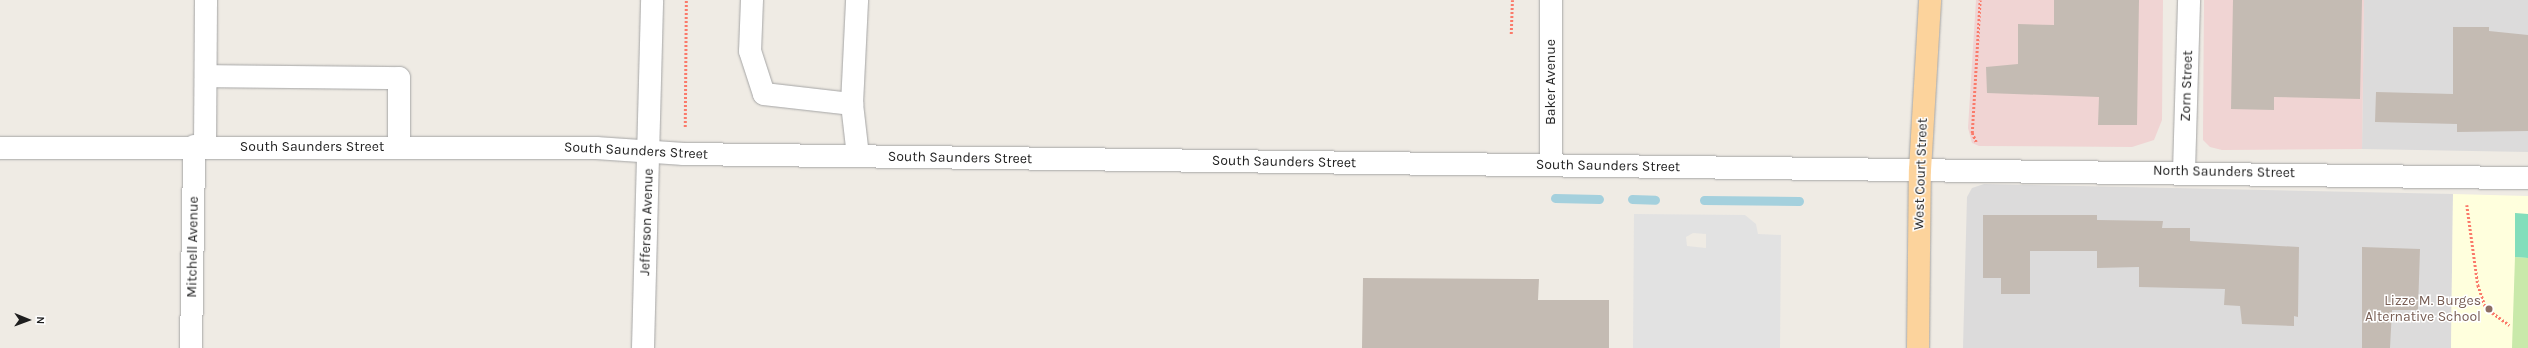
<!DOCTYPE html>
<html>
<head>
<meta charset="utf-8">
<style>
	body { margin:0 }
	#map { position:relative; width:2528px; height:348px; overflow:hidden; background:#efebe4; font-family:Karla,sans-serif }
	div>[style] { position:absolute }
	.residential>* { inset:0; background:#dcdbdb }
	.commercial>* { inset:0; background:#f0d4d3 }
	.education>* { inset:0; background:#ffd }
	.grass>* { inset:0; background:#c9e9aa }
	.pitch>* { inset:0; background:#82debb }
	.parking>* { inset:0; background:#e2e2e2 }
	.stream>* { height:9px; margin:-4.5px; padding:0 4.5px; transform-origin:4.5px; border-radius:4.5px; background:#a4d0dd }
	.building>* { inset:0; background:#c4bbb3 }
	.path>* { height:2.5px; margin-top:-1.25px; transform-origin:0; background:repeating-linear-gradient(90deg,#fa7a6a 0 2px,transparent 0 4px) }
	.roads { filter:drop-shadow(0 0 1px #a5a5a5) drop-shadow(0 0 1px #a5a5a5) }
	.minor>* { height:22px; margin:-11px; padding:0 11px; transform-origin:11px; border-radius:11px; background:#fff }
	.major>* { height:22px; margin:-11px; padding:0 11px; transform-origin:11px; border-radius:11px; background:#fcd39c }
	.dots>* { width:11px; height:11px; translate:-50% -50%; box-sizing:border-box; border:2px solid #fff; border-radius:50% }
	span { translate:-50% -50%; white-space:nowrap; text-align:center; line-height:1.15; -webkit-text-stroke:3px #fff; paint-order:stroke }
	.street-label { font-size:14px; color:#1e1e1e }
	.education-label { font-size:14px; color:#785e54 }
	.right { translate:-100% -50%; text-align:right }
	.north { position:absolute; left:8px; top:300px; width:40px; height:40px; -webkit-text-stroke:3px #fff; paint-order:stroke; rotate:91deg; font-size:11px; font-weight:700; line-height:16px; text-align:center; color:#1e1e1e }
	.north::after { content:''; display:block; margin:auto; width:14px; height:18px; background:#1e1e1e; clip-path:polygon(50% 0,100% 100%,50% 72%,0 100%) }
</style>
</head>
<body>
<div id="map">
	<div class="residential">
		<i style="clip-path:polygon(2364px 0,2528px 0,2528px 152px,2362px 149px)"></i>
		<i style="clip-path:polygon(1984px 184px,2453px 194px,2451px 348px,1963px 348px,1967px 197px,1972px 188px)"></i>
	</div>
	<div class="commercial">
		<i style="clip-path:polygon(1976px 0,2163px 0,2162px 120px,2154px 140px,2132px 147px,1979px 146px,1972px 143px,1968px 128px)"></i>
		<i style="clip-path:polygon(2204px 0,2364px 0,2362px 149px,2222px 150px,2210px 147px,2203px 140px,2203px 133px)"></i>
	</div>
	<div class="education">
		<i style="clip-path:polygon(2453px 194px,2528px 196px,2528px 348px,2451px 348px)"></i>
	</div>
	<div class="grass">
		<i style="clip-path:polygon(2515px 257px,2528px 258px,2528px 348px,2512px 348px)"></i>
	</div>
	<div class="pitch">
		<i style="clip-path:polygon(2515px 213px,2528px 214px,2528px 258px,2515px 257px)"></i>
	</div>
	<div class="parking">
		<i style="clip-path:polygon(evenodd,1634px 214px,1745px 215px,1756px 224px,1758px 234px,1781px 235px,1780px 348px,1633px 348px,1634px 214px,1693px 233px,1706px 234px,1706px 248px,1687px 246px,1686px 237px,1693px 233px)"></i>
	</div>
	<div class="stream">
		<i style="left:1555px;top:198px;width:44px;rotate:1.3deg"></i>
		<i style="left:1632px;top:199px;width:23px;rotate:2deg"></i>
		<i style="left:1704px;top:200px;width:95px;rotate:0.6deg"></i>
	</div>
	<div class="building">
		<i style="clip-path:polygon(2054px 0,2139px 0,2137px 125px,2098px 125px,2099px 97px,1987px 93px,1986px 67px,2018px 64px,2018px 24px,2054px 25px)"></i>
		<i style="clip-path:polygon(2233px 0,2362px 0,2360px 99px,2274px 97px,2274px 110px,2231px 109px)"></i>
		<i style="clip-path:polygon(2453px 27px,2489px 27px,2489px 31px,2528px 35px,2528px 131px,2457px 132px,2457px 124px,2375px 122px,2376px 92px,2453px 94px)"></i>
		<i style="clip-path:polygon(1983px 215px,2097px 215px,2097px 220px,2163px 221px,2162px 228px,2190px 228px,2190px 241px,2299px 247px,2298px 317px,2294px 316px,2294px 326px,2242px 324px,2240px 306px,2224px 305px,2225px 289px,2139px 287px,2139px 267px,2097px 268px,2097px 251px,2030px 251px,2030px 294px,2001px 294px,2001px 278px,1983px 278px)"></i>
		<i style="clip-path:polygon(2362px 247px,2420px 249px,2418px 310px,2392px 310px,2390px 348px,2362px 348px)"></i>
		<i style="clip-path:polygon(1363px 278px,1539px 279px,1538px 300px,1609px 300px,1609px 348px,1362px 348px)"></i>
	</div>
	<div class="path">
		<i style="left:1511px;top:34px;width:34px;rotate:-88deg"></i>
		<i style="left:685px;top:127px;width:127px;rotate:-89.5deg"></i>
		<i style="left:1976px;top:142px;width:10px;rotate:-114deg"></i>
		<i style="left:1972px;top:133px;width:133px;rotate:-86.6deg"></i>
		<i style="left:2467px;top:205px;width:81px;rotate:82.2deg"></i>
		<i style="left:2478px;top:285px;width:24px;rotate:71deg"></i>
		<i style="left:2486px;top:308px;width:29px;rotate:36deg"></i>
	</div>
	<div class="roads">
		<div class="minor">
			<i style="left:752px;top:0;width:51px;rotate:92.2deg"></i>
			<i style="left:750px;top:51px;width:45px;rotate:72deg"></i>
			<i style="left:764px;top:94px;width:89px;rotate:6.5deg"></i>
			<i style="left:852px;top:104px;width:52px;rotate:83.4deg"></i>
			<i style="left:206px;top:76px;width:193px;rotate:0.6deg"></i>
			<i style="left:399px;top:78px;width:69px;rotate:90deg"></i>
			<i style="left:852px;top:104px;width:104px;rotate:-87.2deg"></i>
			<i style="left:205px;top:146px;width:146px;rotate:-89.6deg"></i>
			<i style="left:0;top:148px;width:596px"></i>
			<i style="left:596px;top:148px;width:88px;rotate:3.9deg"></i>
			<i style="left:684px;top:154px;width:1844px;rotate:0.75deg"></i>
			<i style="left:1551px;top:165px;width:165px;rotate:-90deg"></i>
			<i style="left:2184px;top:171px;width:171px;rotate:-88.3deg"></i>
			<i style="left:191px;top:348px;width:202px;rotate:-89.1deg"></i>
			<i style="left:643px;top:348px;width:348px;rotate:-88.5deg"></i>
		</div>
		<div class="major">
			<i style="left:1918px;top:348px;width:178px;rotate:-89.4deg"></i>
			<i style="left:1920px;top:170px;width:170px;rotate:-86.6deg"></i>
		</div>
	</div>
	<div class="dots">
		<i style="left:2489px;top:309px;background:#8d6e63"></i>
	</div>
	<div class="street-label">
		<span style="left:1551px;top:82px;rotate:-90deg">Baker Avenue</span>
		<span style="left:2187px;top:86px;rotate:-88deg">Zorn Street</span>
		<span style="left:312px;top:147px">South Saunders Street</span>
		<span style="left:636px;top:151px;rotate:3deg">South Saunders Street</span>
		<span style="left:960px;top:158px;rotate:1deg">South Saunders Street</span>
		<span style="left:1284px;top:162px;rotate:1deg">South Saunders Street</span>
		<span style="left:1608px;top:166px;rotate:1deg">South Saunders Street</span>
		<span style="left:2224px;top:172px;rotate:1deg">North Saunders Street</span>
		<span style="left:1921px;top:174px;rotate:-88deg">West Court Street</span>
		<span style="left:647px;top:222px;rotate:-88deg">Jefferson Avenue</span>
		<span style="left:193px;top:247px;rotate:-89deg">Mitchell Avenue</span>
	</div>
	<div class="education-label">
		<span class="right" style="left:2481px;top:309px">Lizze M. Burges<br>Alternative School</span>
	</div>
	<div class="north">N</div>
</div>
</body>
</html>
